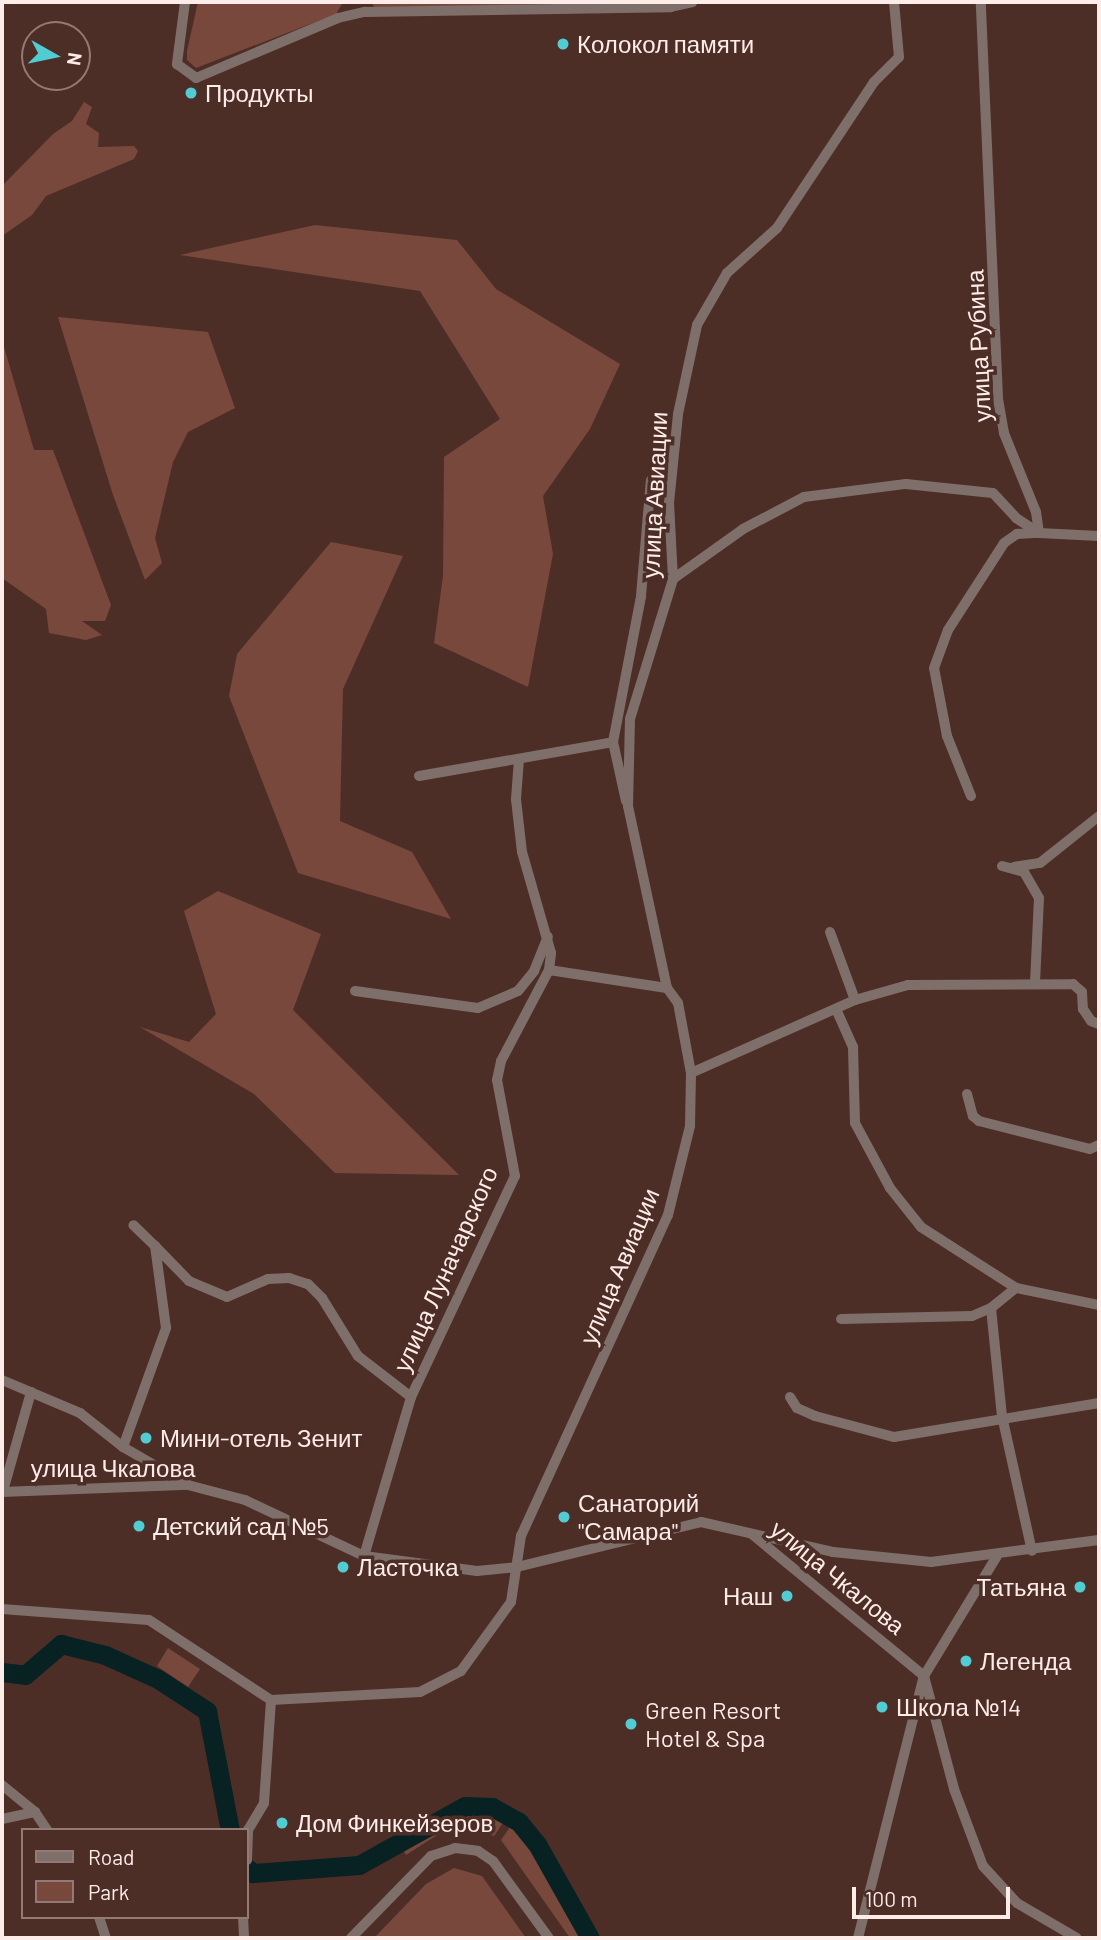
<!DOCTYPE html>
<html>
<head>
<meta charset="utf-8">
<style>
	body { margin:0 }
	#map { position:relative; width:1101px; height:1940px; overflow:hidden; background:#4d2e27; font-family:Barlow,sans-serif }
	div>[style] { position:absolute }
	.green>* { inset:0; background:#79483d }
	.river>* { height:19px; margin:-9.5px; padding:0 9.5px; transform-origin:9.5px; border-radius:9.5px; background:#082122 }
	.minor>* { height:10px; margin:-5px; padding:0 5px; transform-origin:5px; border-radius:5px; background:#7f6f6b }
	.dots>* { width:19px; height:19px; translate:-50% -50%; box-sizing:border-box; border:4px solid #4d2e27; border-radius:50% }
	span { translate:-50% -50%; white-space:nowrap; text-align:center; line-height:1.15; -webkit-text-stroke:7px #4d2e27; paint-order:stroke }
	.poi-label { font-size:24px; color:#fdece8 }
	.left { translate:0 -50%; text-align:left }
	.right { translate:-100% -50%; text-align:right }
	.street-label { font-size:24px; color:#fdece8 }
	.frame { position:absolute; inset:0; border:4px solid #fdece8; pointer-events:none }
	.legend { position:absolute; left:21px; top:1828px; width:228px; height:91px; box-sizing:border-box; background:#4d2e27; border:2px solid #937a74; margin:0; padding:9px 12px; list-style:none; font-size:21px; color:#fdece8 }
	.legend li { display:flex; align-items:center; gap:14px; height:35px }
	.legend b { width:35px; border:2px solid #937a74 }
	.north { position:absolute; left:21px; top:21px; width:70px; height:70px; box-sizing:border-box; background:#4d2e27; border:2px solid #937a74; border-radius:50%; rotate:99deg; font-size:19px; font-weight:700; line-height:28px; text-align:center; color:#fdece8 }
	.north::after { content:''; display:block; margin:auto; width:24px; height:32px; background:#51ccd2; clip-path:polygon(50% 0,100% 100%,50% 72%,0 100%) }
	.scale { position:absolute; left:852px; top:1887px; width:158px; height:32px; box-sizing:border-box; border:4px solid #fdece8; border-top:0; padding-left:9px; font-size:21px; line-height:24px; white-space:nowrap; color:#fdece8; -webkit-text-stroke:5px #4d2e27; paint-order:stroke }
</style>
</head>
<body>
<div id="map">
	<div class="green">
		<i style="clip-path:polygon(198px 2px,343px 2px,336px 14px,196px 68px,187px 60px,187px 51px)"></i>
		<i style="clip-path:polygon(371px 2px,643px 2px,375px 8px)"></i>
		<i style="clip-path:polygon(84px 102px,92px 107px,86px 124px,99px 133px,98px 147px,134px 146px,138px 151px,134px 159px,46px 196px,32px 215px,2px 236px,2px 186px,53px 134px,72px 121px)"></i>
		<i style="clip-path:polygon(315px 225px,457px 240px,496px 289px,620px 364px,590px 429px,543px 496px,553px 554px,528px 687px,434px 643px,443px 576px,444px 457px,500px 419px,420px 291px,180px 255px)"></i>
		<i style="clip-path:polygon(58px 317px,208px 332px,235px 408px,188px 432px,173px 462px,155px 538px,162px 563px,145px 580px,113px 495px)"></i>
		<i style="clip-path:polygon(2px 340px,34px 450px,53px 450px,111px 605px,105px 621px,82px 621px,102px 635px,86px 640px,49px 633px,46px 609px,2px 578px)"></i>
		<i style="clip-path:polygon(331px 542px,403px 556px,343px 689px,340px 821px,412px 852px,451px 919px,298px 873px,229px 696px,237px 654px)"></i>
		<i style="clip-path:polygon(218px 891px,321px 934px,293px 1010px,459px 1175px,335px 1173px,254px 1094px,140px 1027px,189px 1042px,216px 1014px,184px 911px)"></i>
		<i style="clip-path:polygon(168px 1648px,200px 1669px,188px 1687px,157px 1666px)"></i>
		<i style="clip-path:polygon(466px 1811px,490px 1812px,505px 1820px,494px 1836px,466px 1826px,448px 1828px,406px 1855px,402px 1848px)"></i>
		<i style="clip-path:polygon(512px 1824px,533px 1846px,587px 1938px,570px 1938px,501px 1840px)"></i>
		<i style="clip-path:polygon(454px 1868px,482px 1876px,526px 1938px,374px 1938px,426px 1884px)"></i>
	</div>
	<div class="river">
		<i style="left:2px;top:1672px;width:23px;rotate:7deg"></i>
		<i style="left:25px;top:1675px;width:48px;rotate:-40.7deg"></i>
		<i style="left:61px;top:1644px;width:45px;rotate:14deg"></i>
		<i style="left:105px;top:1655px;width:58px;rotate:24.4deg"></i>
		<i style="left:158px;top:1679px;width:59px;rotate:33.1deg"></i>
		<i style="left:207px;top:1711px;width:121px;rotate:79.1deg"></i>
		<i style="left:247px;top:1868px;width:8px;rotate:40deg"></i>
		<i style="left:253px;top:1873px;width:106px;rotate:-4.3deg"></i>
		<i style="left:359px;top:1865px;width:121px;rotate:-29.1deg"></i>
		<i style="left:465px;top:1806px;width:27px;rotate:2deg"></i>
		<i style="left:492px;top:1807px;width:31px;rotate:29deg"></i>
		<i style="left:519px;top:1822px;width:28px;rotate:51deg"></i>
		<i style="left:537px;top:1844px;width:108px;rotate:60.6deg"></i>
	</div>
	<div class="minor">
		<i style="left:185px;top:2px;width:63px;rotate:97.4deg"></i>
		<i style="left:177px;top:64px;width:24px;rotate:36deg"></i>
		<i style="left:196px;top:78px;width:154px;rotate:-22.9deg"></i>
		<i style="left:338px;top:18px;width:28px;rotate:-13deg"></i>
		<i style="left:365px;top:12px;width:306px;rotate:-0.9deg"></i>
		<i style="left:671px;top:7px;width:22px;rotate:-13deg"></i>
		<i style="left:673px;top:579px;width:86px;rotate:-35.5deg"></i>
		<i style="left:743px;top:529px;width:69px;rotate:-27.7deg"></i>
		<i style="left:804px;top:497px;width:103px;rotate:-7.3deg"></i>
		<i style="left:906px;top:484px;width:87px;rotate:5.9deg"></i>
		<i style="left:993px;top:493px;width:34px;rotate:47deg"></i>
		<i style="left:1016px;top:518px;width:27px;rotate:33deg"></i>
		<i style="left:1039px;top:533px;width:60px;rotate:2.9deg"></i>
		<i style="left:419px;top:776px;width:197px;rotate:-9.9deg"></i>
		<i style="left:971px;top:796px;width:65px;rotate:-111.8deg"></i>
		<i style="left:947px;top:736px;width:69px;rotate:-100.8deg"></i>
		<i style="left:934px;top:668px;width:40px;rotate:-69.8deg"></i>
		<i style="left:948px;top:630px;width:103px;rotate:-57.2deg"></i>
		<i style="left:1004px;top:543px;width:16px;rotate:-35deg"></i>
		<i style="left:1017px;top:534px;width:22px;rotate:-3deg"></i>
		<i style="left:1039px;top:533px;width:21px;rotate:-98deg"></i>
		<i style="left:1036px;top:512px;width:85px;rotate:-112.1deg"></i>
		<i style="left:1004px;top:433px;width:36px;rotate:-100deg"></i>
		<i style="left:998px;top:398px;width:396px;rotate:-92.5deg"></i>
		<i style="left:626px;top:801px;width:60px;rotate:-102.4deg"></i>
		<i style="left:613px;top:742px;width:149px;rotate:-79.1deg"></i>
		<i style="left:641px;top:596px;width:116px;rotate:-85.1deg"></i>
		<i style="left:1002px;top:866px;width:23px;rotate:15deg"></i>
		<i style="left:1024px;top:872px;width:30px;rotate:60deg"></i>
		<i style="left:1039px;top:898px;width:86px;rotate:92.7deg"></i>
		<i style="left:1014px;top:867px;width:26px;rotate:-9deg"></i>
		<i style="left:1040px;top:863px;width:75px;rotate:-38.5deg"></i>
		<i style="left:830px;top:932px;width:72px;rotate:69.8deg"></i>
		<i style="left:549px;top:970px;width:119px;rotate:8.7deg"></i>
		<i style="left:355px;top:991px;width:124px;rotate:7.9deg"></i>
		<i style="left:478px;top:1008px;width:43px;rotate:-23deg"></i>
		<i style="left:518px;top:991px;width:26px;rotate:-51deg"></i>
		<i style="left:534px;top:971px;width:37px;rotate:-68deg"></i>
		<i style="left:836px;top:1009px;width:42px;rotate:65.9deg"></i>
		<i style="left:853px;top:1047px;width:76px;rotate:88.5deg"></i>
		<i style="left:855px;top:1123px;width:74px;rotate:61.7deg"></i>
		<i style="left:890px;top:1188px;width:50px;rotate:51.5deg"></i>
		<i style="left:921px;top:1227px;width:113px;rotate:32.7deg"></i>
		<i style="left:1016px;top:1288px;width:85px;rotate:11.6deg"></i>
		<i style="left:691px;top:1073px;width:180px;rotate:-24deg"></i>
		<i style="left:855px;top:1000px;width:55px;rotate:-15.8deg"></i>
		<i style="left:908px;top:985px;width:165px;rotate:-0.3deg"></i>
		<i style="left:1073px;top:984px;width:12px;rotate:42deg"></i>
		<i style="left:1082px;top:992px;width:17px;rotate:87deg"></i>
		<i style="left:1083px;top:1009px;width:14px;rotate:56deg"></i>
		<i style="left:1091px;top:1021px;width:9px;rotate:21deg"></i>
		<i style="left:967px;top:1094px;width:23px;rotate:75deg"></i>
		<i style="left:973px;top:1116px;width:8px;rotate:40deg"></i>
		<i style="left:979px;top:1121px;width:114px;rotate:14.2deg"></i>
		<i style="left:1090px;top:1149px;width:10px;rotate:-24deg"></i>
		<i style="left:155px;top:1246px;width:49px;rotate:45.8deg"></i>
		<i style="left:189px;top:1281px;width:41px;rotate:22.8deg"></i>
		<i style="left:227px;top:1297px;width:45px;rotate:-23.7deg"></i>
		<i style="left:268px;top:1279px;width:21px;rotate:-3deg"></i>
		<i style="left:289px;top:1278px;width:20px;rotate:18deg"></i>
		<i style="left:308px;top:1284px;width:20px;rotate:45deg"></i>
		<i style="left:322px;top:1298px;width:68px;rotate:58.2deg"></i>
		<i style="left:358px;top:1356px;width:67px;rotate:37.7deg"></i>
		<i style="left:991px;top:1308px;width:109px;rotate:84.2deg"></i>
		<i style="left:1002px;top:1416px;width:138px;rotate:77.5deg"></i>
		<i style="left:841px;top:1319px;width:131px;rotate:-1.3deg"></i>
		<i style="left:972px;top:1316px;width:21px;rotate:-23deg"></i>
		<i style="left:991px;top:1308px;width:32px;rotate:-39deg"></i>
		<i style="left:2px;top:1380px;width:85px;rotate:22.9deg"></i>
		<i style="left:80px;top:1413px;width:55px;rotate:38.3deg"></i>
		<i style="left:123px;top:1447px;width:72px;rotate:30.1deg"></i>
		<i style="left:790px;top:1397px;width:13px;rotate:58deg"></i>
		<i style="left:797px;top:1408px;width:20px;rotate:24deg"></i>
		<i style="left:815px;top:1416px;width:82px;rotate:14.9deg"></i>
		<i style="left:894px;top:1437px;width:208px;rotate:-9.4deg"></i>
		<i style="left:123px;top:1447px;width:127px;rotate:-70.1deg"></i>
		<i style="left:166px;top:1328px;width:83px;rotate:-97.6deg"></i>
		<i style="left:155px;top:1246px;width:30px;rotate:-136deg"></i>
		<i style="left:3px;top:1491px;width:103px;rotate:-74.2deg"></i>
		<i style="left:2px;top:1492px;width:186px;rotate:-2.2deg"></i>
		<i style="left:188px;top:1485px;width:59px;rotate:14.7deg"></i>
		<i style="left:245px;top:1500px;width:132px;rotate:25.2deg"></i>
		<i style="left:364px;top:1556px;width:114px;rotate:7.6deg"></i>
		<i style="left:477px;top:1571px;width:40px;rotate:-5.7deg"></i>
		<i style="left:517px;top:1567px;width:189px;rotate:-13.7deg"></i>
		<i style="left:701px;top:1522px;width:135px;rotate:12.8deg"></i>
		<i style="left:833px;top:1552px;width:99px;rotate:5.8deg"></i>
		<i style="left:931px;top:1562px;width:169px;rotate:-7.5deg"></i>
		<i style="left:753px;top:1535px;width:222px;rotate:39.5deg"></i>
		<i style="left:924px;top:1676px;width:117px;rotate:75.1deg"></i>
		<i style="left:954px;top:1789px;width:82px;rotate:69.4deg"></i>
		<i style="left:983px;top:1866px;width:50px;rotate:47.4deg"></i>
		<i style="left:1017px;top:1903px;width:69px;rotate:30.3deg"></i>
		<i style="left:364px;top:1556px;width:166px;rotate:-73.5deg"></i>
		<i style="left:411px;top:1397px;width:244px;rotate:-64.8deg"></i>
		<i style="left:515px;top:1176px;width:98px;rotate:-100.6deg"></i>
		<i style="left:497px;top:1080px;width:19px;rotate:-78deg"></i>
		<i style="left:501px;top:1061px;width:103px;rotate:-62.2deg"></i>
		<i style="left:549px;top:970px;width:17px;rotate:-83deg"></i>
		<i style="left:551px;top:953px;width:105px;rotate:-106deg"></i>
		<i style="left:522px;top:852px;width:53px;rotate:-96.5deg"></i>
		<i style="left:516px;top:799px;width:40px;rotate:-85.7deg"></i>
		<i style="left:2px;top:1609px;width:147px;rotate:4.3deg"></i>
		<i style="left:149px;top:1620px;width:146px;rotate:33.3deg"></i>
		<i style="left:271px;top:1700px;width:149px;rotate:-3.1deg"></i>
		<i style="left:420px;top:1692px;width:46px;rotate:-27.1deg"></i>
		<i style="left:461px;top:1671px;width:85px;rotate:-54.1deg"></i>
		<i style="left:511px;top:1602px;width:67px;rotate:-81.4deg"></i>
		<i style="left:521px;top:1536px;width:353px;rotate:-65.4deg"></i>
		<i style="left:668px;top:1215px;width:92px;rotate:-76.1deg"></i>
		<i style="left:690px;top:1126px;width:53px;rotate:-88.9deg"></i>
		<i style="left:691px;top:1073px;width:71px;rotate:-100.5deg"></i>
		<i style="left:678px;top:1003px;width:19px;rotate:-126deg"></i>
		<i style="left:667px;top:988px;width:186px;rotate:-102.1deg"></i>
		<i style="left:628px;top:806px;width:87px;rotate:-88.7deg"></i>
		<i style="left:630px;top:719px;width:146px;rotate:-72.9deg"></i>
		<i style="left:673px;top:579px;width:76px;rotate:-93deg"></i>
		<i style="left:669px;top:503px;width:89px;rotate:-84.2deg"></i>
		<i style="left:678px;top:414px;width:91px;rotate:-77.9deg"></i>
		<i style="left:697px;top:325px;width:60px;rotate:-60deg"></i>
		<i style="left:727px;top:273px;width:67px;rotate:-42deg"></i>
		<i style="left:777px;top:228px;width:175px;rotate:-56.4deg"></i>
		<i style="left:874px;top:82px;width:35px;rotate:-45deg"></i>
		<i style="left:899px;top:57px;width:55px;rotate:-95.2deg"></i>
		<i style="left:2px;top:1785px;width:43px;rotate:39.3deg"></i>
		<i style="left:35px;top:1812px;width:22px;rotate:56deg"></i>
		<i style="left:2px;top:1819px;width:34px;rotate:-12deg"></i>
		<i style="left:247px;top:1860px;width:30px;rotate:-88deg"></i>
		<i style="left:248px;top:1830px;width:31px;rotate:-59deg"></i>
		<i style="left:264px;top:1803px;width:103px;rotate:-86.1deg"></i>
		<i style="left:99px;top:1917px;width:22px;rotate:72deg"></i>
		<i style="left:243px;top:1917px;width:21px;rotate:87deg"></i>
		<i style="left:351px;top:1938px;width:115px;rotate:-45.7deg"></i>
		<i style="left:431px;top:1856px;width:25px;rotate:-18deg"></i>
		<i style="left:455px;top:1848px;width:23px;rotate:7deg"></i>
		<i style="left:478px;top:1851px;width:18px;rotate:34deg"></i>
		<i style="left:493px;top:1861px;width:95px;rotate:54deg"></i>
		<i style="left:858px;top:1938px;width:270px;rotate:-75.9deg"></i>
		<i style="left:924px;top:1676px;width:140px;rotate:-58.7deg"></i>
	</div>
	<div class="dots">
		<i style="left:563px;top:44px;background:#51ccd2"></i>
		<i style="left:191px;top:93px;background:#51ccd2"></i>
		<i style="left:146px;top:1438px;background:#51ccd2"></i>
		<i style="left:564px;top:1517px;background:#51ccd2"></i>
		<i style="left:139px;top:1526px;background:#51ccd2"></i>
		<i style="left:343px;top:1567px;background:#51ccd2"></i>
		<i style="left:1080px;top:1587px;background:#51ccd2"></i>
		<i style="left:787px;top:1596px;background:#51ccd2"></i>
		<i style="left:966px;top:1661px;background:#51ccd2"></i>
		<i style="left:882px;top:1707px;background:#51ccd2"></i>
		<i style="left:631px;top:1724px;background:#51ccd2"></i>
		<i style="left:282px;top:1823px;background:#51ccd2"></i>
	</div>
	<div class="poi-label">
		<span class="left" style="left:577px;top:44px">Колокол памяти</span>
		<span class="left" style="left:205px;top:93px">Продукты</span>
		<span class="left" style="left:160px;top:1438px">Мини-отель Зенит</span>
		<span class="left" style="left:578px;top:1517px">Санаторий<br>"Самара"</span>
		<span class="left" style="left:153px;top:1526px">Детский сад №5</span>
		<span class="left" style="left:357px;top:1567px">Ласточка</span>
		<span class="right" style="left:1066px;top:1587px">Татьяна</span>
		<span class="right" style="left:773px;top:1596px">Наш</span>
		<span class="left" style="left:980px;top:1661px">Легенда</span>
		<span class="left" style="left:896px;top:1707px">Школа №14</span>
		<span class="left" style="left:645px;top:1724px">Green Resort<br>Hotel &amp; Spa</span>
		<span class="left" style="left:296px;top:1823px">Дом Финкейзеров</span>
	</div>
	<div class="street-label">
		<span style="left:978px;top:346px;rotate:-93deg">улица Рубина</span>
		<span style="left:654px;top:495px;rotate:-87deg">улица Авиации</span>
		<span style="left:619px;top:1266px;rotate:-67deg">улица Авиации</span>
		<span style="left:445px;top:1269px;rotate:-66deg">улица Луначарского</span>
		<span style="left:113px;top:1468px">улица Чкалова</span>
		<span style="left:838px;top:1577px;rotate:39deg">улица Чкалова</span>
	</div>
	<div class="frame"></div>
	<ul class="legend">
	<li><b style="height:9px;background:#7f6f6b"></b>Road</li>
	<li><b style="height:19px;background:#79483d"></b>Park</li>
	</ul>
	<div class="north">N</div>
	<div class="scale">100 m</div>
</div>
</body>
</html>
